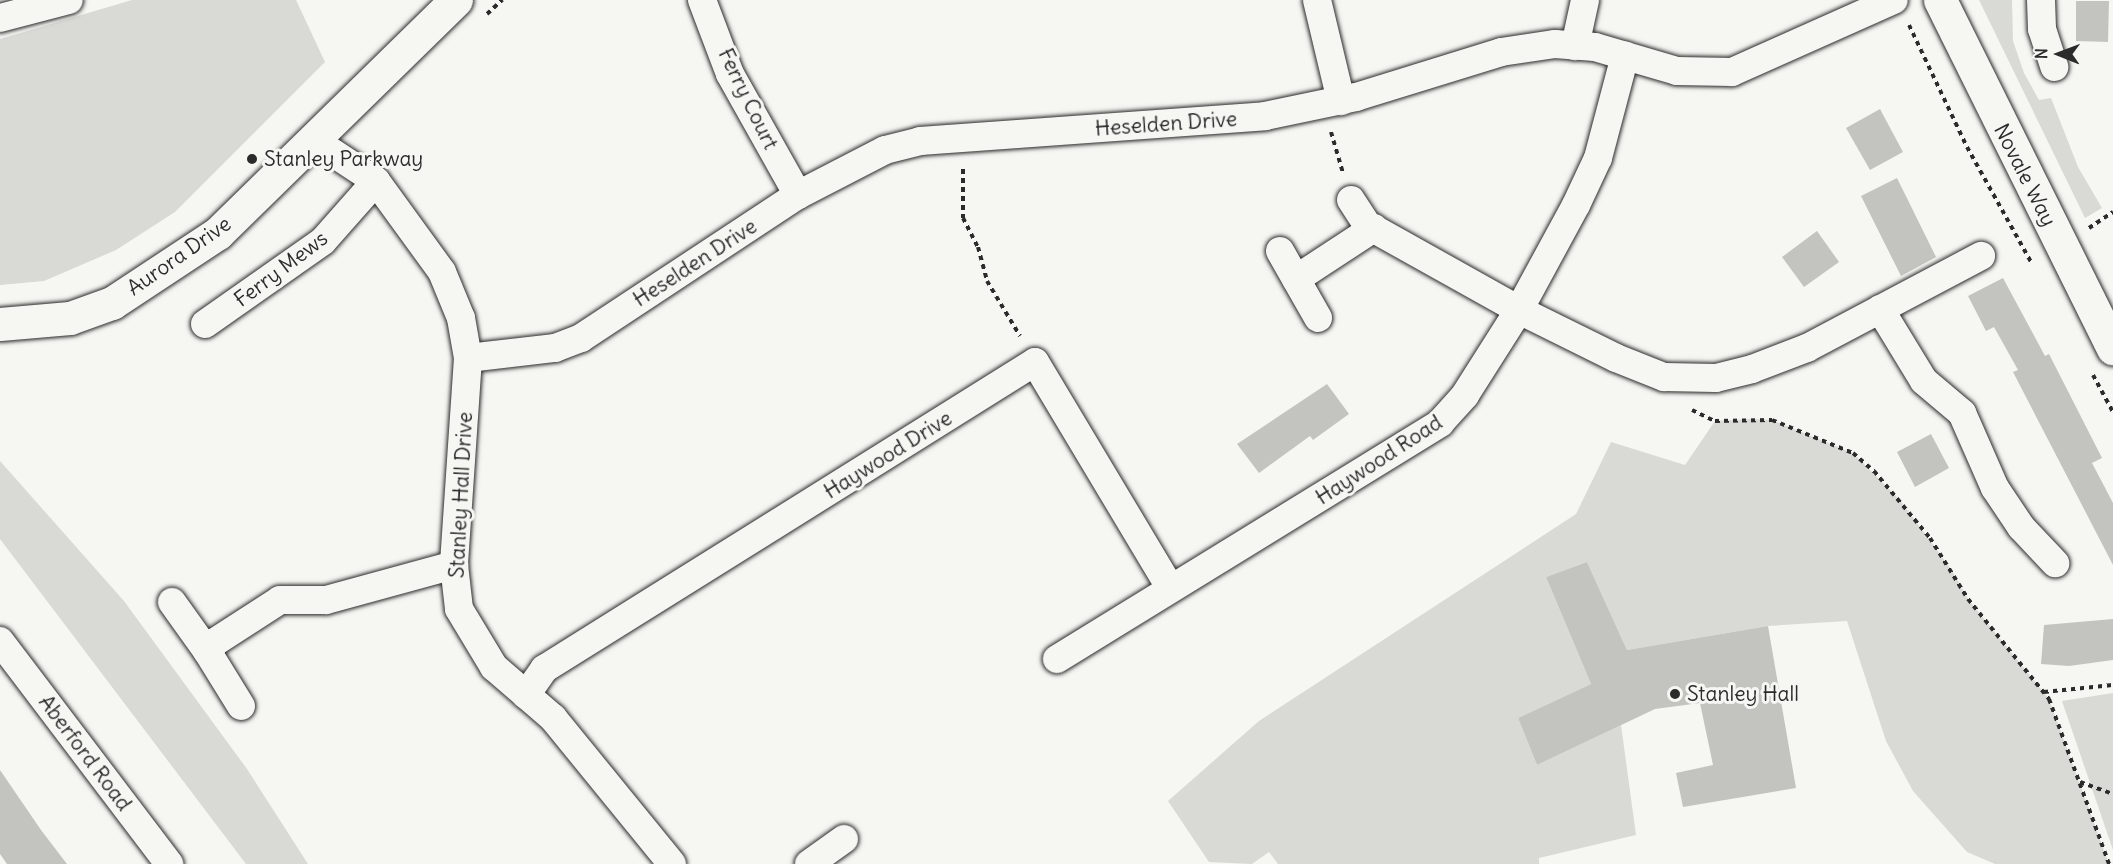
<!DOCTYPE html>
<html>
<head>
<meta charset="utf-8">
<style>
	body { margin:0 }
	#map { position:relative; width:2113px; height:864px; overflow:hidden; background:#f6f6f2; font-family:Delius,sans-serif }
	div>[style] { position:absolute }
	.green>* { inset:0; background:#d9d9d5 }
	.building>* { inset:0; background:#c3c3c0 }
	.path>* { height:4px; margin-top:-2px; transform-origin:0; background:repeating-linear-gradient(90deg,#2b2b2b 0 4.5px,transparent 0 9px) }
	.roads { filter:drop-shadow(0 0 2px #2b2b2b) drop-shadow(0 0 2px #2b2b2b) }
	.street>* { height:28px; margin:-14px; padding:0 14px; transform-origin:14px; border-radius:14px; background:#f6f6f2 }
	.primary>* { height:33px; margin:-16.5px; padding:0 16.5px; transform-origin:16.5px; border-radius:16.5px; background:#f6f6f2 }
	.dots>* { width:16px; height:16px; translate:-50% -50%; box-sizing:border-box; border:3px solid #f6f6f2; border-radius:50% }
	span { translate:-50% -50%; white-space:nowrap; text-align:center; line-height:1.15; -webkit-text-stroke:6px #f6f6f2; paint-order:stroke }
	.street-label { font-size:21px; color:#2b2b2b }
	.poi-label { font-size:21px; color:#2b2b2b }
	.left { translate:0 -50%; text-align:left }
	.north { position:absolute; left:2029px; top:24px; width:60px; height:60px; -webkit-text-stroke:4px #f6f6f2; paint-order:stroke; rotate:271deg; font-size:16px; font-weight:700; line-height:24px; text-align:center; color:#2b2b2b }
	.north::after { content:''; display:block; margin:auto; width:21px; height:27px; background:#2b2b2b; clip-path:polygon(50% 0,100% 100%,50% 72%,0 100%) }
</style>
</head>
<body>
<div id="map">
	<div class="green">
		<i style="clip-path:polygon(132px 0,296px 0,325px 62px,175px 212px,116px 250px,44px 281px,0 285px,0 39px)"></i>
		<i style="clip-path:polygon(1979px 0,2012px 0,2013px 41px,2024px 73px,2039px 100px,2051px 98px,2078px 167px,2102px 208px,2085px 218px)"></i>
		<i style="clip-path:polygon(1749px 419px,1772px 420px,1853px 453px,1900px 500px,1951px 569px,1968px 599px,2049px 699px,2109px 864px,1995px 864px,1967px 852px,1913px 791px,1886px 741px,1847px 621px,1768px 626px,1627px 650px,1587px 562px,1546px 577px,1591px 684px,1518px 718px,1537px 765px,1621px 725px,1636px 835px,1539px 858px,1539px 864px,1278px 864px,1269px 852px,1252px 864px,1209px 862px,1168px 801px,1259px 721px,1576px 514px,1611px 442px,1685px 465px,1715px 421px)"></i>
		<i style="clip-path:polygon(0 461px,124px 601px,247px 769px,308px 864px,246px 864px,0 539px)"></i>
		<i style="clip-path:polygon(2113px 693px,2113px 850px,2062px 701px)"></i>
	</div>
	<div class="building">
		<i style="clip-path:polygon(2076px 1px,2109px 1px,2108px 42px,2076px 41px)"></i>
		<i style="clip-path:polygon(1880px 109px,1903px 152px,1870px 170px,1846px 128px)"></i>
		<i style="clip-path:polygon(1897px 178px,1936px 257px,1901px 276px,1861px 196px)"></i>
		<i style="clip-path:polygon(1817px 231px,1839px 262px,1804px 287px,1782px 257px)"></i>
		<i style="clip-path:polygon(2003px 278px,2045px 356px,2049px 354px,2102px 458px,2092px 463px,2113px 503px,2113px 565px,2013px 372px,2018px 370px,1994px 327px,1986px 331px,1968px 296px)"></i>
		<i style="clip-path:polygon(1327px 384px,1349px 414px,1313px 440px,1310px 436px,1259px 473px,1237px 444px)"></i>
		<i style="clip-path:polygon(1931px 434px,1949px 468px,1915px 487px,1897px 452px)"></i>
		<i style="clip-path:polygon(1587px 562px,1627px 650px,1768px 626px,1796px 788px,1683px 807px,1676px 773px,1713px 765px,1700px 703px,1655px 709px,1537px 765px,1518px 718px,1591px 684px,1546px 577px)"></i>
		<i style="clip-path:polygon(2113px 619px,2113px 660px,2069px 666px,2041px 664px,2044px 625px)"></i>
		<i style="clip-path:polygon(0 770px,41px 830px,67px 864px,7px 864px,0 854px)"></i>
	</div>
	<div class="path">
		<i style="left:487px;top:14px;width:21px;rotate:-43deg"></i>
		<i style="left:1909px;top:25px;width:135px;rotate:64.6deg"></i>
		<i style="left:1967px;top:147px;width:134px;rotate:60.9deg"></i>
		<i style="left:1331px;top:132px;width:43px;rotate:73.7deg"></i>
		<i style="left:963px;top:169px;width:49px;rotate:90deg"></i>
		<i style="left:963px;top:218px;width:33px;rotate:63deg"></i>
		<i style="left:978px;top:247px;width:35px;rotate:75deg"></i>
		<i style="left:987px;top:281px;width:64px;rotate:59deg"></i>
		<i style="left:2089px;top:228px;width:29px;rotate:-34deg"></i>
		<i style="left:2093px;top:375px;width:42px;rotate:61.6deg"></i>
		<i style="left:1692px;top:410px;width:25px;rotate:26deg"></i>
		<i style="left:1715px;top:421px;width:57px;rotate:-1deg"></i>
		<i style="left:1772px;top:420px;width:87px;rotate:22.2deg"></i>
		<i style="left:1853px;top:453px;width:28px;rotate:41deg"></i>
		<i style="left:1874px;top:471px;width:87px;rotate:50.1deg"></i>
		<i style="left:1930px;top:538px;width:72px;rotate:58.1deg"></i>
		<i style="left:1968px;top:599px;width:129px;rotate:51deg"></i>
		<i style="left:2049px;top:699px;width:176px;rotate:70deg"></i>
		<i style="left:2044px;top:692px;width:69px;rotate:-5.8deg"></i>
		<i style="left:2080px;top:782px;width:35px;rotate:20deg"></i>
	</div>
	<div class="roads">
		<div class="street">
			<i style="left:702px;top:0;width:79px;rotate:69.3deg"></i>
			<i style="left:730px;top:74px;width:139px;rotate:60.7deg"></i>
			<i style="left:1317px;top:0;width:104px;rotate:76.6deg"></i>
			<i style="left:2041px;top:0;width:29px;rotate:88deg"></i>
			<i style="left:2042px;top:29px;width:40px;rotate:72deg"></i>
			<i style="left:0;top:18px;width:71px;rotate:-14.6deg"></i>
			<i style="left:1575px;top:46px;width:47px;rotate:-77.7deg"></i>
			<i style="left:315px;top:141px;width:73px;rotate:33.3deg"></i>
			<i style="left:376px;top:181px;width:112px;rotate:54deg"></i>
			<i style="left:442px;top:272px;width:50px;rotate:67.6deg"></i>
			<i style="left:461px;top:318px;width:41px;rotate:80.1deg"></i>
			<i style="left:468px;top:358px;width:207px;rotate:93.9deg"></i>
			<i style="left:454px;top:565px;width:44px;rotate:83.5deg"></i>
			<i style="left:459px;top:609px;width:68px;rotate:58.9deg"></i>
			<i style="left:494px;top:667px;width:78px;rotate:40.8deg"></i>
			<i style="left:553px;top:718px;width:188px;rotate:50.8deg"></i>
			<i style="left:1351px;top:200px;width:30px;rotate:57deg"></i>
			<i style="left:1367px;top:225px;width:174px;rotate:29.2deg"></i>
			<i style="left:1519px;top:310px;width:108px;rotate:26.3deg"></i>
			<i style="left:1616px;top:358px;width:52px;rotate:21.6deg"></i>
			<i style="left:1664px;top:377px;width:52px;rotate:1.1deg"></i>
			<i style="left:1716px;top:378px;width:37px;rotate:-14deg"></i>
			<i style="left:1752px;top:369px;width:59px;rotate:-20.9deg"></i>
			<i style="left:1807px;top:348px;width:197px;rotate:-27.9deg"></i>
			<i style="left:1280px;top:251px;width:77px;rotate:60.4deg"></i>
			<i style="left:1296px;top:279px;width:93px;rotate:-33.2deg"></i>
			<i style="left:1880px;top:309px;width:84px;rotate:58.6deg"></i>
			<i style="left:1924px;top:381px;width:50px;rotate:40.1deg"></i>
			<i style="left:1962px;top:413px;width:82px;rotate:66.3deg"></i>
			<i style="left:1995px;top:488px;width:47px;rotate:56.3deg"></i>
			<i style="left:2021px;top:527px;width:50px;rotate:46.6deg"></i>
			<i style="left:205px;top:324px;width:144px;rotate:-35.1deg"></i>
			<i style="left:323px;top:241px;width:80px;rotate:-48.5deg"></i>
			<i style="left:468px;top:358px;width:88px;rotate:-6.6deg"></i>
			<i style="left:555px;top:348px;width:28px;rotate:-21deg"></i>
			<i style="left:581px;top:338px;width:260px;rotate:-33.4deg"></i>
			<i style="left:798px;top:195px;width:98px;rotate:-27.3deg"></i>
			<i style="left:885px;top:150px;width:36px;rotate:-14deg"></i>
			<i style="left:920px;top:141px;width:346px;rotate:-4.1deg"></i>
			<i style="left:1265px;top:116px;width:93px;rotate:-11.8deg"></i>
			<i style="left:1356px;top:97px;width:152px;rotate:-17.2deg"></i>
			<i style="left:1501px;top:52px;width:55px;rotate:-8.4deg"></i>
			<i style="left:1555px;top:44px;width:40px;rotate:4.3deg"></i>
			<i style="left:1595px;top:47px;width:85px;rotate:16.3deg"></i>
			<i style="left:1677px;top:71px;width:55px;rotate:1deg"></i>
			<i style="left:1732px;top:72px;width:177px;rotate:-24deg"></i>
			<i style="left:172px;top:602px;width:60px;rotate:54.5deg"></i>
			<i style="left:0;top:641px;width:280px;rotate:52.8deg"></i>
			<i style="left:1057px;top:659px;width:450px;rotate:-31.6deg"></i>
			<i style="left:1440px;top:423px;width:38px;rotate:-48deg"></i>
			<i style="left:1465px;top:395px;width:101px;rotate:-57.6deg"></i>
			<i style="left:1519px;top:310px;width:119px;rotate:-61.5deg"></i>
			<i style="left:1576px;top:205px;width:52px;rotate:-64.9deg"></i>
			<i style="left:1598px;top:158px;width:106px;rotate:-75.2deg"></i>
			<i style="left:526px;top:695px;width:32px;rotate:-55deg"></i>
			<i style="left:544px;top:669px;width:579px;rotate:-32.02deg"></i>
			<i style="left:1035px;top:362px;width:263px;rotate:59.1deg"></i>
			<i style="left:241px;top:706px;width:65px;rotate:-121.7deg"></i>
			<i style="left:207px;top:651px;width:12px;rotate:-48deg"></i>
			<i style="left:215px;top:642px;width:77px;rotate:-32.9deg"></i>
			<i style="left:280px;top:600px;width:46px"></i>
			<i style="left:326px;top:600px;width:133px;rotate:-15.3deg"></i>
			<i style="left:809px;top:864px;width:43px;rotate:-35.5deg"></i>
		</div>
		<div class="primary">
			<i style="left:1940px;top:0;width:389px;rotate:63.6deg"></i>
			<i style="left:0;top:324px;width:70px;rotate:-4.9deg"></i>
			<i style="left:70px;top:318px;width:45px;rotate:-19.7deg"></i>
			<i style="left:112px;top:303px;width:127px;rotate:-33.4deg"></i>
			<i style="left:218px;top:233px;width:333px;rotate:-44.4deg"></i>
		</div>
	</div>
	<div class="dots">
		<i style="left:252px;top:159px;background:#2b2b2b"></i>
		<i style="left:1675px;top:694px;background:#2b2b2b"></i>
	</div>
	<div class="street-label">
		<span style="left:748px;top:99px;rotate:64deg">Ferry Court</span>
		<span style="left:1166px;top:124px;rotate:-4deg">Heselden Drive</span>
		<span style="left:2025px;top:175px;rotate:63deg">Novale Way</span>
		<span style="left:179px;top:256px;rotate:-35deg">Aurora Drive</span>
		<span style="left:695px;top:263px;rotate:-33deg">Heselden Drive</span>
		<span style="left:281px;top:269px;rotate:-37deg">Ferry Mews</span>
		<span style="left:888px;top:455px;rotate:-32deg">Haywood Drive</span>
		<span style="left:1379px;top:460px;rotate:-33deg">Haywood Road</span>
		<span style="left:461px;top:495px;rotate:-87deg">Stanley Hall Drive</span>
		<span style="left:85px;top:753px;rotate:53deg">Aberford Road</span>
	</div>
	<div class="poi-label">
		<span class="left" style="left:264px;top:159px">Stanley Parkway</span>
		<span class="left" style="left:1687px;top:694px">Stanley Hall</span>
	</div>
	<div class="north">N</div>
</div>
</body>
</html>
